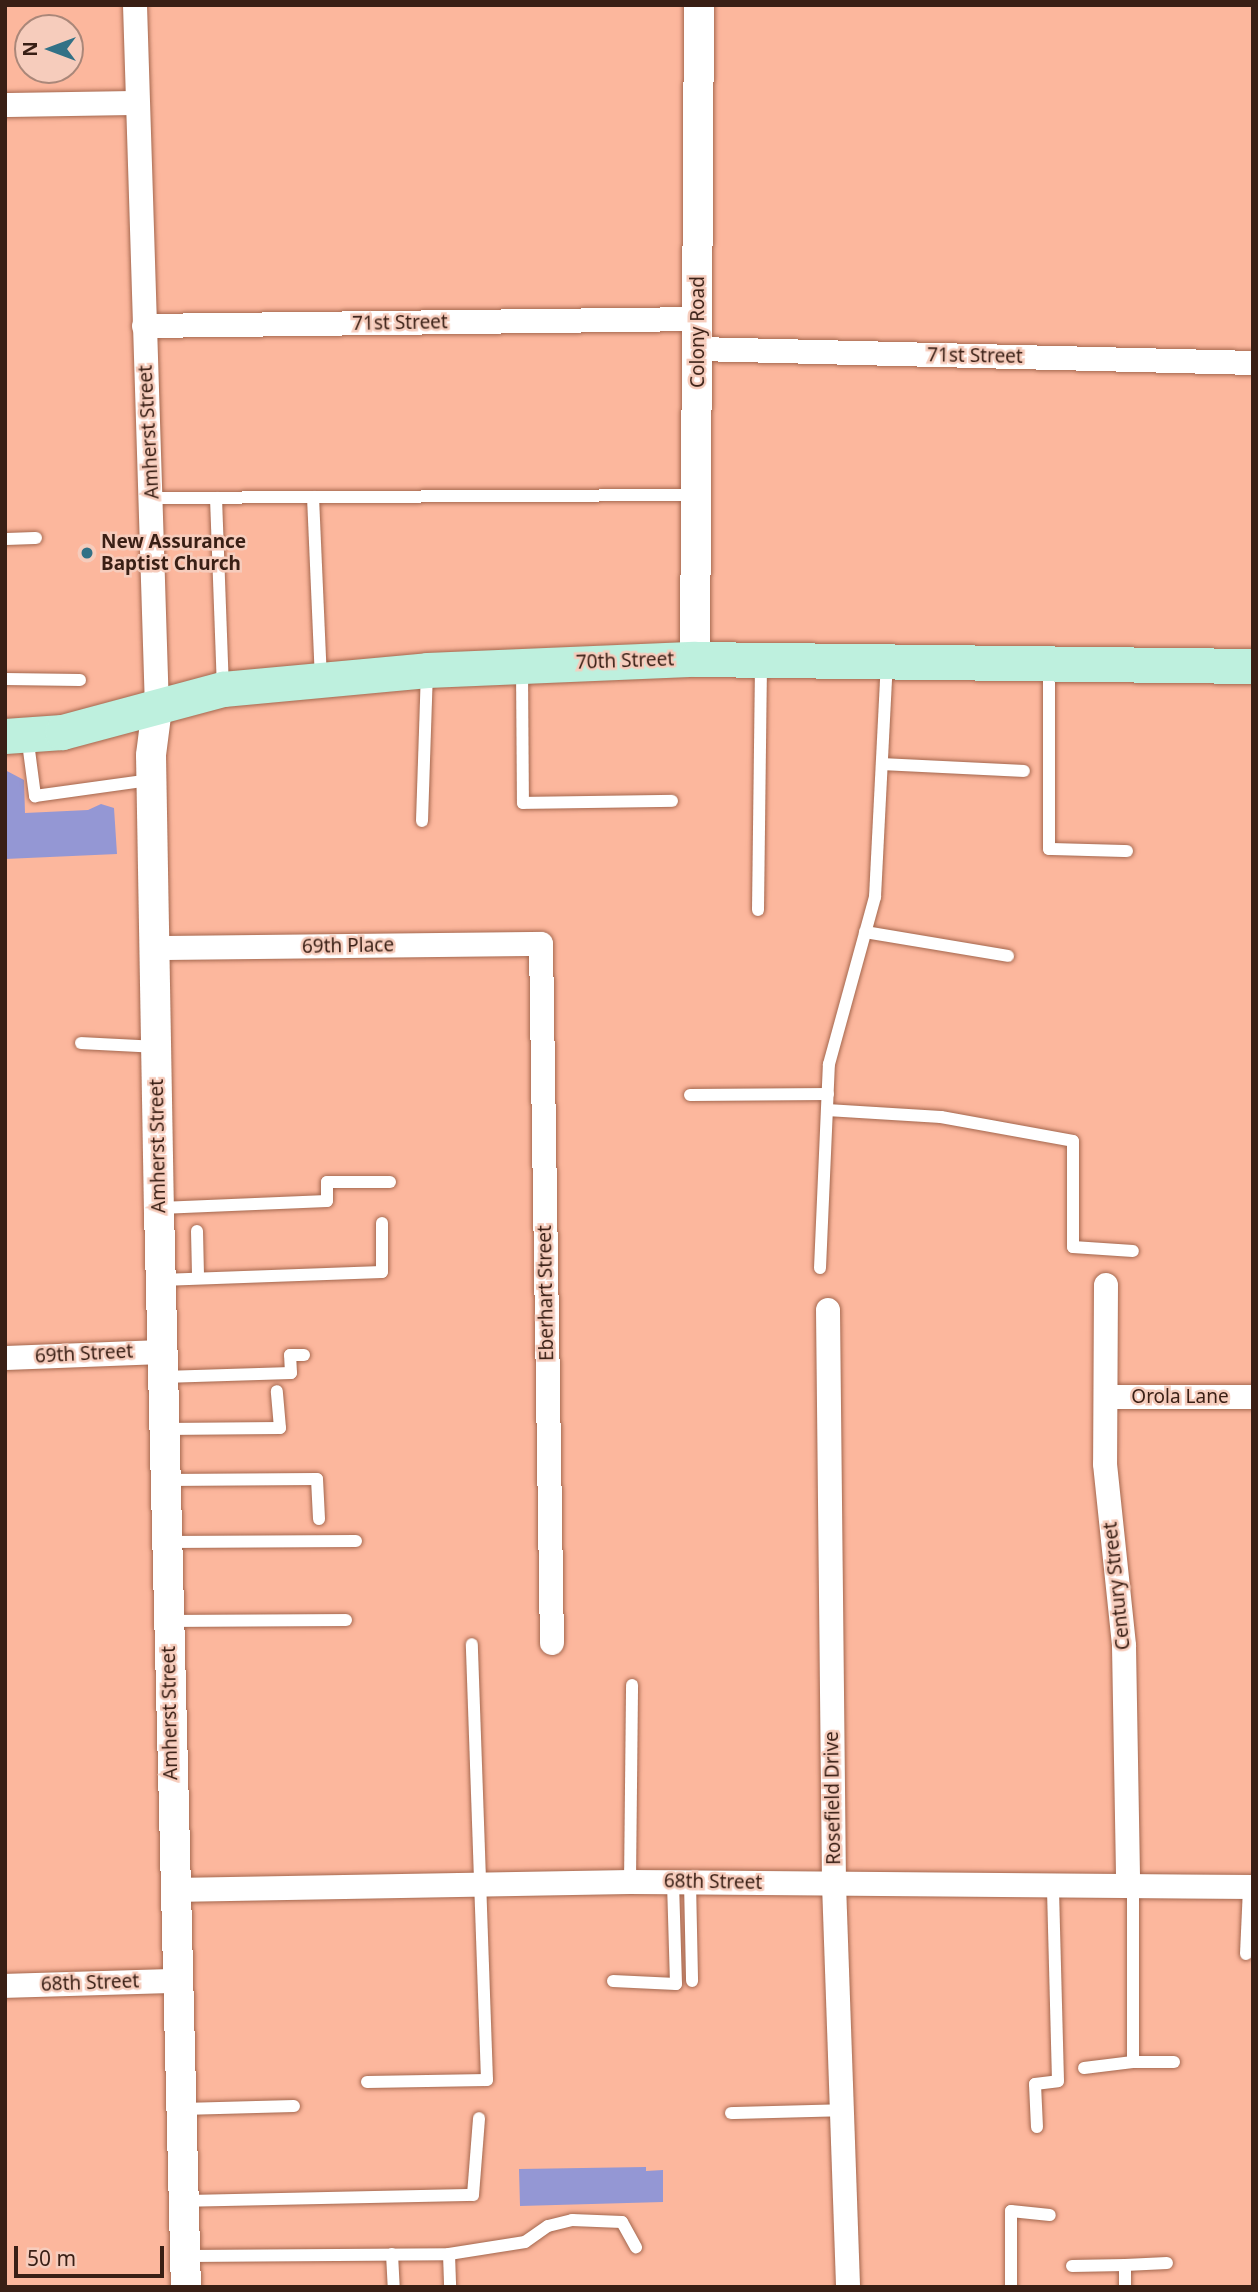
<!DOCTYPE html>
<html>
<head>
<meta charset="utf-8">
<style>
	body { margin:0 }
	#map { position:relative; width:1258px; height:2292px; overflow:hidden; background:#fcb79d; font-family:"Noto Sans",sans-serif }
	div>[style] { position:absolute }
	.building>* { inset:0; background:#9497d4 }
	.roads { filter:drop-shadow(0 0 2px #a4674e) drop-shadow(0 0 2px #a4674e) }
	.service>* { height:12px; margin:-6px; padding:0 6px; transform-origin:6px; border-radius:6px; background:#fff }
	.minor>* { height:24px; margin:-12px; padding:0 12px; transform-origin:12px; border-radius:12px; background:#fff }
	.tertiary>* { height:30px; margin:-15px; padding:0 15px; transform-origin:15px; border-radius:15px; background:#fff }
	.secondary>* { height:35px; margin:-17.5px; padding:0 17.5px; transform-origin:17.5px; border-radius:17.5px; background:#bef0de }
	.dots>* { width:19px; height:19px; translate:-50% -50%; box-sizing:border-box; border:4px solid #f6ccbc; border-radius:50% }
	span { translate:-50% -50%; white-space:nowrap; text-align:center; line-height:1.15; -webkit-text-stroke:5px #f6ccbc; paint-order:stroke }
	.street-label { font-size:19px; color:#391f15 }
	.poi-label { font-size:19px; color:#391f15; font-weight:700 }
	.left { translate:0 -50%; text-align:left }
	.frame { position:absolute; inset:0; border:7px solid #391f15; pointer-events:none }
	.north { position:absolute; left:14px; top:14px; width:70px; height:70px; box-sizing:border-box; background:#f6ccbc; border:2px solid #aa8779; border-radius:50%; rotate:270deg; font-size:19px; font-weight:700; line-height:28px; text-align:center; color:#391f15 }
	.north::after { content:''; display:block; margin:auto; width:24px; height:32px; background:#327186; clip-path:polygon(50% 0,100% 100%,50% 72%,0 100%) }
	.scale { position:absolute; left:14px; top:2246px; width:150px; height:32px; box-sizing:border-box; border:4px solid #391f15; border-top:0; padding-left:9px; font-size:21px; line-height:24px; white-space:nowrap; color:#391f15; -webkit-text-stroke:5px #f6ccbc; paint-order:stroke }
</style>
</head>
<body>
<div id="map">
	<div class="building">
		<i style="clip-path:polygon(5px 770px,24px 780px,25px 813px,88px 810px,101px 804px,114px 808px,117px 854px,5px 859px)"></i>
		<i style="clip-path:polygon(646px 2167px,646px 2171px,663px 2170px,663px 2202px,520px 2206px,519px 2169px)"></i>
	</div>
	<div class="roads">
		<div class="service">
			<i style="left:313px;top:497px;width:180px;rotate:87.5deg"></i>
			<i style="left:153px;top:498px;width:542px;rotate:-0.32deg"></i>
			<i style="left:216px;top:498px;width:190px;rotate:87.9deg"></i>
			<i style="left:5px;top:539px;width:31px;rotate:-2deg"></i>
			<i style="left:1049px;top:667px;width:182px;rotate:90deg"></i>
			<i style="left:1049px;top:849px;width:78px;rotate:1.5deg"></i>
			<i style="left:522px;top:669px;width:134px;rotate:89.6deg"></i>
			<i style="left:523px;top:803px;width:149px;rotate:-0.8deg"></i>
			<i style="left:5px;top:679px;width:75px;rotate:0.8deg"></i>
			<i style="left:27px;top:735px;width:62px;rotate:82.5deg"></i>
			<i style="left:35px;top:796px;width:117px;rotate:-7.9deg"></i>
			<i style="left:882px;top:764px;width:142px;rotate:2.8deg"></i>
			<i style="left:422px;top:821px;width:147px;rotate:-88.1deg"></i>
			<i style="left:758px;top:910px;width:247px;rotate:-89.3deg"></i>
			<i style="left:865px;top:932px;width:145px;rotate:9.5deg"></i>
			<i style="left:81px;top:1043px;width:76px;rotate:3deg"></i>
			<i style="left:690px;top:1095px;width:138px;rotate:-0.4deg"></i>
			<i style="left:827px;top:1110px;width:114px;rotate:3.5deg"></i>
			<i style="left:941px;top:1117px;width:134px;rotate:10.3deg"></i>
			<i style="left:1073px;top:1141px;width:106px;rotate:90deg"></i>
			<i style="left:1073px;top:1247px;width:60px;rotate:3.8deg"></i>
			<i style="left:160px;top:1208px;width:167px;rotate:-2.4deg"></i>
			<i style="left:327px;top:1201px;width:19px;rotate:-90deg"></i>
			<i style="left:327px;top:1182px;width:63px"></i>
			<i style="left:197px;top:1231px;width:45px;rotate:88.7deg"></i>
			<i style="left:820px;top:1268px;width:204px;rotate:-87.5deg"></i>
			<i style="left:829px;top:1064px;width:173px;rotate:-74.6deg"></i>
			<i style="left:875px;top:897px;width:234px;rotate:-87.1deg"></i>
			<i style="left:161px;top:1280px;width:221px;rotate:-2.1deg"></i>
			<i style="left:382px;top:1272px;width:49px;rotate:-90deg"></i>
			<i style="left:163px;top:1377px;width:128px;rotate:-1.8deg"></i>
			<i style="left:291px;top:1373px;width:18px;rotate:-93deg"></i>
			<i style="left:290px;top:1355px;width:14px"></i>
			<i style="left:164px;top:1429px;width:116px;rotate:-0.5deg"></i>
			<i style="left:280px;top:1428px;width:37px;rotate:-95deg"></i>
			<i style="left:165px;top:1480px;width:152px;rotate:-0.4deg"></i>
			<i style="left:317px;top:1479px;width:40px;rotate:87.1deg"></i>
			<i style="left:167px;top:1542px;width:189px;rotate:-0.3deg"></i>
			<i style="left:168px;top:1621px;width:178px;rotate:-0.3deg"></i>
			<i style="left:630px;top:1882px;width:197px;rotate:-89.4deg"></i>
			<i style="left:690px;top:1882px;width:99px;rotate:88.8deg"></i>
			<i style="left:1246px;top:1954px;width:67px;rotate:-87.4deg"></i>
			<i style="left:613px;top:1981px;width:63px;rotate:2.7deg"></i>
			<i style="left:676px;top:1984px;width:102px;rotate:-91.7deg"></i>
			<i style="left:1133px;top:2062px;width:41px"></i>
			<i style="left:1084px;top:2068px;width:49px;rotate:-7deg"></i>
			<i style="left:1133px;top:2062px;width:176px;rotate:-90deg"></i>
			<i style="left:367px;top:2082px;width:120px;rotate:-1deg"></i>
			<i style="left:487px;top:2080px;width:436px;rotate:-92deg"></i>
			<i style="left:182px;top:2109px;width:112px;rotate:-1.5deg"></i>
			<i style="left:731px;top:2113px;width:113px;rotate:-1.5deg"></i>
			<i style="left:1037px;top:2127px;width:43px;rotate:-92.7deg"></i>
			<i style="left:1035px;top:2084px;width:23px;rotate:-7deg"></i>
			<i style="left:1058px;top:2081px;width:194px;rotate:-91.5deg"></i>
			<i style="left:182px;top:2201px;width:291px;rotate:-1.2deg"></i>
			<i style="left:473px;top:2195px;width:77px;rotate:-85.5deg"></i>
			<i style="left:392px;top:2254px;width:33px;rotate:87deg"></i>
			<i style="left:449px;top:2254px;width:33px;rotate:88deg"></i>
			<i style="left:186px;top:2256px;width:263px;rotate:-0.4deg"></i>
			<i style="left:449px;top:2254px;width:77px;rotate:-9deg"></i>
			<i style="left:525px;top:2242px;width:28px;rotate:-35deg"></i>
			<i style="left:548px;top:2226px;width:25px;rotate:-14deg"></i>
			<i style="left:572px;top:2220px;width:50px;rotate:2.3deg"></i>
			<i style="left:622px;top:2222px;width:29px;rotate:61deg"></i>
			<i style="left:1072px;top:2266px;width:53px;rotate:-1.1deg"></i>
			<i style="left:1011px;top:2287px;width:76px;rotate:-90deg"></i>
			<i style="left:1011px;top:2211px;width:39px;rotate:6deg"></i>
			<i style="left:1125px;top:2287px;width:22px;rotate:-90deg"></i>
			<i style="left:1125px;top:2265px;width:42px;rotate:-2.7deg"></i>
		</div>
		<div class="minor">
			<i style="left:135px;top:5px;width:703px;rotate:88.21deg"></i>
			<i style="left:5px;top:105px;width:132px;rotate:-0.9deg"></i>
			<i style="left:144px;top:326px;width:554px;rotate:-0.72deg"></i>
			<i style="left:698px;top:349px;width:555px;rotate:1.44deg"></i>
			<i style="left:155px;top:948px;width:386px;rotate:-0.6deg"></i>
			<i style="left:541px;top:944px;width:699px;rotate:89.1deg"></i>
			<i style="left:1106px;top:1285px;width:179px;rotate:90.3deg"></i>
			<i style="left:1105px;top:1464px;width:183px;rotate:84deg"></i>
			<i style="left:1124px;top:1646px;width:240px;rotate:89deg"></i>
			<i style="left:828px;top:1310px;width:574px;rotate:89.4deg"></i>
			<i style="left:834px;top:1884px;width:403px;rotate:88deg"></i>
			<i style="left:5px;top:1358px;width:158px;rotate:-2.2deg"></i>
			<i style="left:1106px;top:1397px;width:147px"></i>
			<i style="left:173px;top:1890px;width:457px;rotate:-1deg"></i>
			<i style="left:630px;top:1882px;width:623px;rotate:0.46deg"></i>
			<i style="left:5px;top:1986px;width:171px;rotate:-1.7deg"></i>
		</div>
		<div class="tertiary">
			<i style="left:695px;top:659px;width:654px;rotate:-89.65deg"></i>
			<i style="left:157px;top:708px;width:47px;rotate:97.3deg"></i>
			<i style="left:151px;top:755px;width:454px;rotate:89deg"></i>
			<i style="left:159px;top:1209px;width:1078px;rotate:88.57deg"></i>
		</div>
		<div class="secondary">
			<i style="left:5px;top:736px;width:57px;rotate:-4deg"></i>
			<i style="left:62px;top:732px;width:167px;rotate:-15deg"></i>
			<i style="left:223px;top:689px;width:205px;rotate:-5.3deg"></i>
			<i style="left:427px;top:670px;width:268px;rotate:-2.4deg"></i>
			<i style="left:695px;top:659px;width:558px;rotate:0.72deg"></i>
		</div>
	</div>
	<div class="dots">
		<i style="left:87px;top:553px;background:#327186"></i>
	</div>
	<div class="street-label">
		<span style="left:400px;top:323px;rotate:-1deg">71st Street</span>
		<span style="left:698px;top:332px;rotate:-90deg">Colony Road</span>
		<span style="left:975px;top:356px;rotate:1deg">71st Street</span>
		<span style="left:149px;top:432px;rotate:-93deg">Amherst Street</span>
		<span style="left:625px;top:661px;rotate:-2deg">70th Street</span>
		<span style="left:348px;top:946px;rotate:-1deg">69th Place</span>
		<span style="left:158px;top:1146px;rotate:-91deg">Amherst Street</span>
		<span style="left:546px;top:1293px;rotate:-91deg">Eberhart Street</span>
		<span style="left:84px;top:1354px;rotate:-3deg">69th Street</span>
		<span style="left:1180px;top:1397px">Orola Lane</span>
		<span style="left:1117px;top:1586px;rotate:-96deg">Century Street</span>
		<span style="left:170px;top:1713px;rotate:-91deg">Amherst Street</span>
		<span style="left:833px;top:1798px;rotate:-91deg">Rosefield Drive</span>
		<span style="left:713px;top:1882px;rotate:1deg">68th Street</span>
		<span style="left:90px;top:1983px;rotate:-2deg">68th Street</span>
	</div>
	<div class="poi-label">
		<span class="left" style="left:101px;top:553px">New Assurance<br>Baptist Church</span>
	</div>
	<div class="frame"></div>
	<div class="north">N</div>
	<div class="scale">50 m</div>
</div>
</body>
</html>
